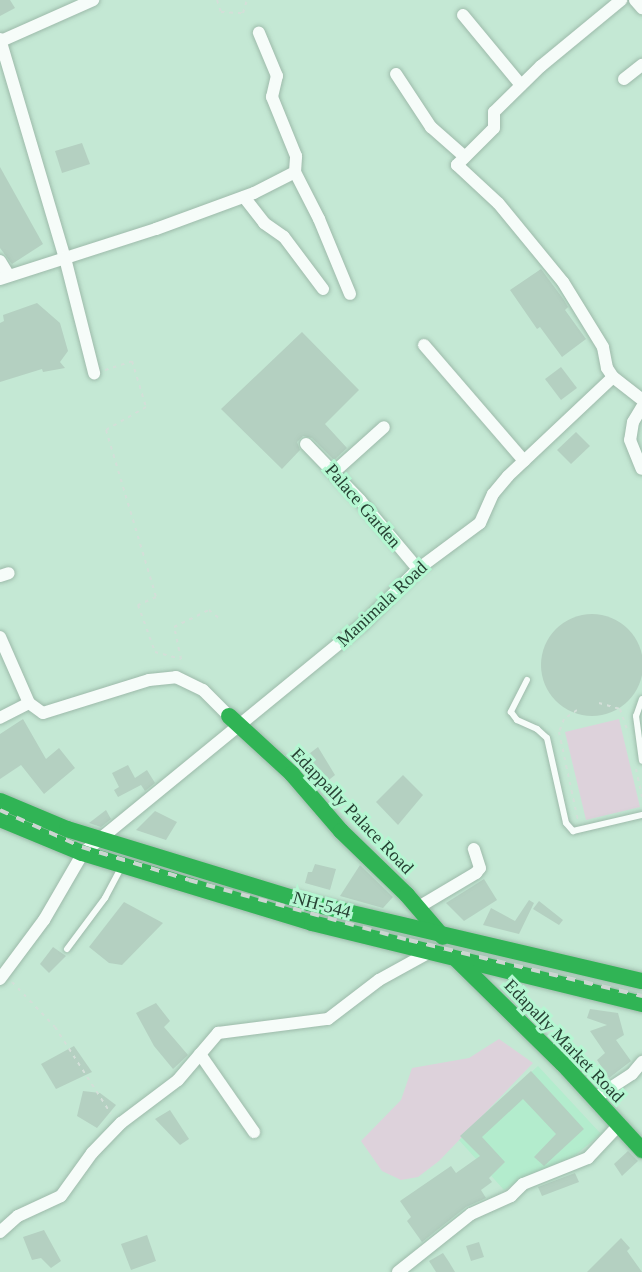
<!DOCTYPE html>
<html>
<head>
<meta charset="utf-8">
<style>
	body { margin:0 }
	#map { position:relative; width:642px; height:1272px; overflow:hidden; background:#c4e8d4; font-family:"Times New Roman",serif }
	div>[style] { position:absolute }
	.built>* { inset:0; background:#b3eccd }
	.green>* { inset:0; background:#ddd2db }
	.building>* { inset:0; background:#b4d0c1 }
	.round { border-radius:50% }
	.path>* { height:2px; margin-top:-1px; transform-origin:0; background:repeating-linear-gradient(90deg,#d3dfd8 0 3.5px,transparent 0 8.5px) }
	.roads { filter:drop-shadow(0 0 2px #9dbaaa) drop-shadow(0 0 2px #9dbaaa) }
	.lane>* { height:6px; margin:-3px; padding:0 3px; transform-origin:3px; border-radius:3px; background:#f6fcf9 }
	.street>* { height:12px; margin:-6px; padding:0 6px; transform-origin:6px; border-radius:6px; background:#f6fcf9 }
	.fast>* { height:16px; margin:-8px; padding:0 8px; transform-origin:8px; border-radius:8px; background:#30b455 }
	.rail>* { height:3.5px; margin-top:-1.75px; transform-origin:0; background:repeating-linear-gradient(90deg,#ccd6d1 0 9px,transparent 0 18px) }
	span { translate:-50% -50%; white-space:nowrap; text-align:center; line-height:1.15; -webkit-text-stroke:6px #b5f7d2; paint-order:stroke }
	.street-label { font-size:18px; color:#264133 }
</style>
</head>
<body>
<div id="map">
	<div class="built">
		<i style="clip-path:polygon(538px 1066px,601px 1134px,573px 1157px,529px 1175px,504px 1190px,458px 1139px)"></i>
	</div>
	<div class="green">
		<i style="clip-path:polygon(619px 719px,640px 807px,586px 820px,565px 732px)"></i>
		<i style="clip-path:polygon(499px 1039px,533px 1063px,439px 1161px,418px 1177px,401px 1180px,382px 1171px,361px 1141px,401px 1100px,412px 1068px,469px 1058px)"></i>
	</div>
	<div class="building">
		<i style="clip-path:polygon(0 0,10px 0,15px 8px,0 16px)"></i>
		<i style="clip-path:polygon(82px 143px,90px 164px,62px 173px,55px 151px)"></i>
		<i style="clip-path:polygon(0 167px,43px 244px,12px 264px,0 248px)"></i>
		<i style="clip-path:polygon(541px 269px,564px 300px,568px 307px,565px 310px,586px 339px,562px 357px,540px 327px,537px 329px,510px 290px)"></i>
		<i style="clip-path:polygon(37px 303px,60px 323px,68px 351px,60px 362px,65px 368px,43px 372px,42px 369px,0 382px,0 323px,4px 321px,3px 315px)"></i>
		<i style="clip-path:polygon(302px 332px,359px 390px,325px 424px,347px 448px,334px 460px,312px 438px,303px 436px,297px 442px,300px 450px,282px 469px,221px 409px)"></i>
		<i style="clip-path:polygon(561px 367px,577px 388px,561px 400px,545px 379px)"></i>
		<i style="clip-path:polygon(576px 432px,590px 446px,571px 464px,557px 450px)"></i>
		<i class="round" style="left:541px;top:614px;width:102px;height:102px"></i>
		<i style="clip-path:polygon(23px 719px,46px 759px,59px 748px,75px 768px,44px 794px,21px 765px,0 779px,0 734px)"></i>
		<i style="clip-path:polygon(318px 747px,335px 775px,319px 788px,297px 763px)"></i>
		<i style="clip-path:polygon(128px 765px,135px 778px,147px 770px,155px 783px,145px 791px,141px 785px,118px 797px,114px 790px,119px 787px,112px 773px)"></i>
		<i style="clip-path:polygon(403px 775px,423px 795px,398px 825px,376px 802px)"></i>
		<i style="clip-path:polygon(106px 810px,111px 819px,101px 827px,89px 823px)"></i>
		<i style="clip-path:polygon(155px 811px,177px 822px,166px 840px,136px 830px)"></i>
		<i style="clip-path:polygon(315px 864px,336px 869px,330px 890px,305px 883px,308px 872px,312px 872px)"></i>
		<i style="clip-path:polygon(360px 865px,393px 897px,383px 908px,340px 896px)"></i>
		<i style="clip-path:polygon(484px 879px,497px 900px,464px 921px,446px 903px)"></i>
		<i style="clip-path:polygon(529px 900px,534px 903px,519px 934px,483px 925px,491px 908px,515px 921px)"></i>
		<i style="clip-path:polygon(539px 901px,563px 920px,559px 925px,533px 909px)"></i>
		<i style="clip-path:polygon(124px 902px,163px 923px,122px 965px,109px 963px,89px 947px)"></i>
		<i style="clip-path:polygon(53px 947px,66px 956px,49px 973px,40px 964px)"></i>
		<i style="clip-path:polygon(156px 1003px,170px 1021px,164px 1027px,188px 1055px,173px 1069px,154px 1046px,136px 1013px)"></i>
		<i style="clip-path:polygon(590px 1009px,618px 1013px,624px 1035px,616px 1040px,631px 1061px,609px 1078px,597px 1060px,605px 1053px,590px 1031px,607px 1025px,587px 1018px)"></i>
		<i style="clip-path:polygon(74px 1046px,92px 1072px,56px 1089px,41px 1064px)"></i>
		<i style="clip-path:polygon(531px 1071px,584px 1129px,544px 1166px,534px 1157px,556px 1134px,523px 1099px,482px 1137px,505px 1162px,489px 1178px,492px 1182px,481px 1190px,486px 1198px,466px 1207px,422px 1242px,407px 1221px,411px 1217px,400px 1201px,451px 1166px,456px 1173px,480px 1156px,460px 1136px)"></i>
		<i style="clip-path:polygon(83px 1091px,100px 1093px,116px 1105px,97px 1128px,77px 1116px)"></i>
		<i style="clip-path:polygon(170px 1110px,189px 1139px,180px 1145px,155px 1119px)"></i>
		<i style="clip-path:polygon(628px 1151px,638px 1161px,622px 1176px,614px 1164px)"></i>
		<i style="clip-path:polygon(575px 1173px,579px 1182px,542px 1196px,538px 1187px)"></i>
		<i style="clip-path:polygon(44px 1230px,61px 1261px,51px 1268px,41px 1258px,32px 1260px,23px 1237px)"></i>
		<i style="clip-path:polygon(147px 1235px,156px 1261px,131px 1270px,121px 1244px)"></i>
		<i style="clip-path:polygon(621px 1238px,630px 1248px,627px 1251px,642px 1272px,587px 1272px)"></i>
		<i style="clip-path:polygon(479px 1242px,484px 1257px,471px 1261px,466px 1246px)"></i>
		<i style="clip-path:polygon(443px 1253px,449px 1262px,455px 1272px,436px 1272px,429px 1261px)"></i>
	</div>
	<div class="path">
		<i style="left:217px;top:0;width:13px;rotate:72deg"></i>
		<i style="left:221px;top:12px;width:22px;rotate:3deg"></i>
		<i style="left:243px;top:13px;width:14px;rotate:-73deg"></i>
		<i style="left:105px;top:370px;width:28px;rotate:-18deg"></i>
		<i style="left:132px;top:361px;width:48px;rotate:73.1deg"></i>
		<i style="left:146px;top:407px;width:46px;rotate:150.1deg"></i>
		<i style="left:106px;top:430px;width:174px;rotate:73.3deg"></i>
		<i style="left:156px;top:597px;width:20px;rotate:156deg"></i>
		<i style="left:138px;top:605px;width:50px;rotate:70.1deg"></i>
		<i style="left:155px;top:652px;width:27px;rotate:15deg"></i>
		<i style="left:181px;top:659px;width:33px;rotate:-102deg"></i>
		<i style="left:174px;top:627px;width:39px;rotate:-26deg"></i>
		<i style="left:209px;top:610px;width:13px;rotate:39deg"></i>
		<i style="left:599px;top:703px;width:22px;rotate:16deg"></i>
		<i style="left:620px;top:709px;width:24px;rotate:71deg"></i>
		<i style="left:577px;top:710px;width:16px;rotate:145deg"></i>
		<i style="left:564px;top:719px;width:14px;rotate:111deg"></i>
		<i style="left:559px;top:732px;width:91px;rotate:77.9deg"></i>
		<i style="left:636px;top:769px;width:30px;rotate:78deg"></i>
		<i style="left:12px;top:982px;width:62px;rotate:46.3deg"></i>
		<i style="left:55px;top:1027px;width:103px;rotate:57.2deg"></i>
	</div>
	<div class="roads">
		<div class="lane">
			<i style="left:527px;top:680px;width:36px;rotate:117deg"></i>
			<i style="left:511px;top:712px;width:10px;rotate:53deg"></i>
			<i style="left:517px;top:720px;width:22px;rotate:24deg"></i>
			<i style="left:537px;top:729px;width:13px;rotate:42deg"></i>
			<i style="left:547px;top:738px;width:87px;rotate:77.4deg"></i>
			<i style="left:566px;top:823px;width:11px;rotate:49deg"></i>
			<i style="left:573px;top:831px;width:71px;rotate:-13.1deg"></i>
			<i style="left:642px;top:699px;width:18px;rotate:109deg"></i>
			<i style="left:636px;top:716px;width:45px;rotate:82.4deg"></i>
			<i style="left:67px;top:949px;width:64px;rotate:-53.3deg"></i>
			<i style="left:105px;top:898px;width:34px;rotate:-62deg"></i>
		</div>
		<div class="street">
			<i style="left:635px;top:0;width:11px;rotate:49deg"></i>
			<i style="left:463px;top:15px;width:91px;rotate:50.4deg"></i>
			<i style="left:0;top:39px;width:228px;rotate:73.5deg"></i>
			<i style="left:65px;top:258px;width:119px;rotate:75.8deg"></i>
			<i style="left:1px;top:41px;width:101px;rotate:-24deg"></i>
			<i style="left:396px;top:74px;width:64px;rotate:56.6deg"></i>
			<i style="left:431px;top:127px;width:45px;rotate:41.4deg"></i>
			<i style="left:624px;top:79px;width:23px;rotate:-38deg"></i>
			<i style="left:295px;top:172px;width:53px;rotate:62.9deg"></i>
			<i style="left:319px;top:219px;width:81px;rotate:67.5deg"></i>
			<i style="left:244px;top:197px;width:33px;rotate:52deg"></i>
			<i style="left:264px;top:223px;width:24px;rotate:35deg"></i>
			<i style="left:284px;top:237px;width:65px;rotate:53.1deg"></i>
			<i style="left:0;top:261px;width:17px;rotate:59deg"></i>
			<i style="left:0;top:279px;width:164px;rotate:-17.8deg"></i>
			<i style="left:156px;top:229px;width:104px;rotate:-20.2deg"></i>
			<i style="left:254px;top:193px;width:46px;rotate:-27.1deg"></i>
			<i style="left:295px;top:172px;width:16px;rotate:-86deg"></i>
			<i style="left:296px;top:156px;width:64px;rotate:-112.1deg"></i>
			<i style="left:272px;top:97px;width:22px;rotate:-77deg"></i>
			<i style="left:277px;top:76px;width:47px;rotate:-112.7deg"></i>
			<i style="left:424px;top:345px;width:153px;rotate:49.2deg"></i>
			<i style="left:613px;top:377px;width:11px;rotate:-124deg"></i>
			<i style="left:607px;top:368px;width:21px;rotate:-101deg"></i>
			<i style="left:603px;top:347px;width:76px;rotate:-121.6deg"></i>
			<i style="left:563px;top:282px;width:102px;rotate:-129.4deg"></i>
			<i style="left:498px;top:203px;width:56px;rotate:-137.2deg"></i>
			<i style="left:457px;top:165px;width:52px;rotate:-45deg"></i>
			<i style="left:494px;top:128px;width:16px;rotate:-90deg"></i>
			<i style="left:494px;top:112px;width:66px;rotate:-44.4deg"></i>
			<i style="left:541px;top:66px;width:104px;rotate:-39.5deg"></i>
			<i style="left:642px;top:407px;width:17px;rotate:121deg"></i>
			<i style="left:633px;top:422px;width:18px;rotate:99deg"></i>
			<i style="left:630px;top:440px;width:31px;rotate:68deg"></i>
			<i style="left:306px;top:444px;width:78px;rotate:46deg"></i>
			<i style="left:360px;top:500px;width:90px;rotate:50deg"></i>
			<i style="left:334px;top:472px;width:67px;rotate:-42deg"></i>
			<i style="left:0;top:576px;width:9px;rotate:-18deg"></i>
			<i style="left:0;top:637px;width:72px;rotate:66.3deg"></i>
			<i style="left:29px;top:703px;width:33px;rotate:153deg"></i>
			<i style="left:29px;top:703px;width:17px;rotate:36deg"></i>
			<i style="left:43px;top:713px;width:111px;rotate:-17.3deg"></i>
			<i style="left:149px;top:680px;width:27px;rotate:-6deg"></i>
			<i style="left:176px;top:677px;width:30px;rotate:26deg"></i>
			<i style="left:203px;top:690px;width:37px;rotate:45deg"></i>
			<i style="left:417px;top:908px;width:69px;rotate:-30.7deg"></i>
			<i style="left:476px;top:873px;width:6px;rotate:-51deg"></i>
			<i style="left:480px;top:868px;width:20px;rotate:-108deg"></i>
			<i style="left:0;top:979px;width:74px;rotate:-53.3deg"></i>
			<i style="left:44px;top:920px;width:78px;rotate:-59.8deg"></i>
			<i style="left:83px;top:853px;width:360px;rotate:-39.3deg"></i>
			<i style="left:362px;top:625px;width:79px;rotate:-45deg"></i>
			<i style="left:418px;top:569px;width:77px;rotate:-36.6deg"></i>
			<i style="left:480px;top:523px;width:32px;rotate:-66deg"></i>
			<i style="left:493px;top:494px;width:23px;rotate:-50deg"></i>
			<i style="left:508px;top:476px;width:144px;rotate:-43.3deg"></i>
			<i style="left:613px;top:377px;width:37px;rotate:38deg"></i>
			<i style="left:200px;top:1054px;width:95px;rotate:55.3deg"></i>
			<i style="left:595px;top:1098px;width:44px;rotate:-33deg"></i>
			<i style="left:632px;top:1074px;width:16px;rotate:-50deg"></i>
			<i style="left:0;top:1232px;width:24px;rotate:-42deg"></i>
			<i style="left:18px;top:1216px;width:47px;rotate:-24.9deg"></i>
			<i style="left:61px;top:1196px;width:53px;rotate:-54.2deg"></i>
			<i style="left:92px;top:1153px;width:42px;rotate:-46deg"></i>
			<i style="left:121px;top:1123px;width:71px;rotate:-37deg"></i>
			<i style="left:178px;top:1080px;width:62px;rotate:-49.6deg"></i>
			<i style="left:218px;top:1033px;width:111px;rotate:-7.3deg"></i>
			<i style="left:328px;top:1019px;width:64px;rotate:-37.4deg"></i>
			<i style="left:379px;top:980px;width:58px;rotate:-28.8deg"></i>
			<i style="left:398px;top:1272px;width:93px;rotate:-38.5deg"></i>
			<i style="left:471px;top:1214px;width:44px;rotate:-24.2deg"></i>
			<i style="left:511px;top:1196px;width:17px;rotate:-45deg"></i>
			<i style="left:523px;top:1184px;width:70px;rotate:-21.8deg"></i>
			<i style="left:588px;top:1158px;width:45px;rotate:-46.8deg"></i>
		</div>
		<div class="fast">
			<i style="left:229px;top:716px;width:86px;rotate:42.6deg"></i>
			<i style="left:292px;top:774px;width:75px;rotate:49.3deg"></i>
			<i style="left:341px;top:831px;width:92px;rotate:44.1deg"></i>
			<i style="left:407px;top:895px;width:55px;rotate:49.4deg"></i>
			<i style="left:0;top:801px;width:73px;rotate:22.7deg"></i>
			<i style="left:67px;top:829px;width:253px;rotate:17deg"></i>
			<i style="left:309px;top:903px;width:342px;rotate:13.2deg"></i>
			<i style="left:0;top:819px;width:89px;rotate:22.5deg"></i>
			<i style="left:82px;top:853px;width:240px;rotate:16.9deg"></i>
			<i style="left:312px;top:923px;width:340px;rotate:13.8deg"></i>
			<i style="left:457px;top:960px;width:148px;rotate:44.5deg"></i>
			<i style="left:563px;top:1064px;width:117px;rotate:47.4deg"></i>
		</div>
	</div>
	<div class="rail">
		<i style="left:0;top:810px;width:90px;rotate:24.3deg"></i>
		<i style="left:82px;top:847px;width:112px;rotate:17.1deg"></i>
		<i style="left:189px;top:880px;width:228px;rotate:15.3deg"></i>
		<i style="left:409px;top:940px;width:240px;rotate:13.5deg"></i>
	</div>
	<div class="street-label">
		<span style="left:363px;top:506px;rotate:49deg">Palace Garden</span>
		<span style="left:382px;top:604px;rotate:-43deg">Manimala Road</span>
		<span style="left:352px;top:811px;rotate:46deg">Edappally Palace Road</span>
		<span style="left:322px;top:905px;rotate:15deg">NH-544</span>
		<span style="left:564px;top:1041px;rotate:46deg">Edapally Market Road</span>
	</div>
</div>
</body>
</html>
